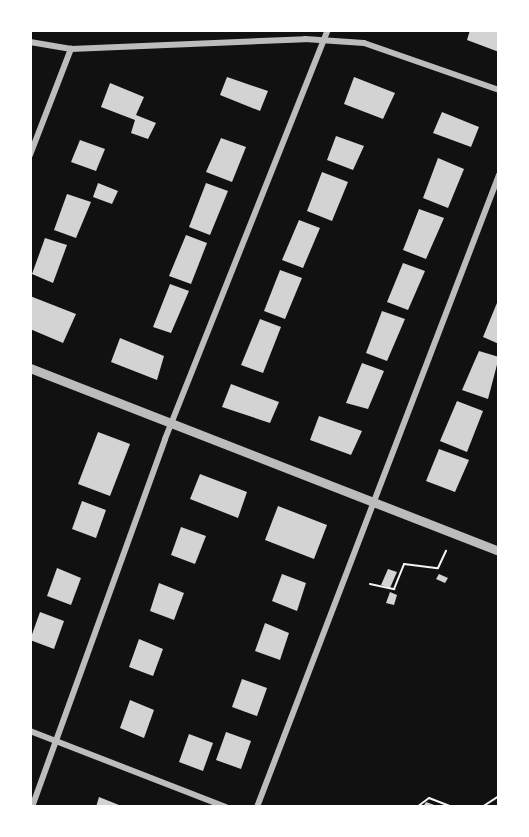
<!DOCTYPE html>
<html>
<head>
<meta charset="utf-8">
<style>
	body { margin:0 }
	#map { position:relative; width:529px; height:837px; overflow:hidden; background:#111; font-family:Signika,sans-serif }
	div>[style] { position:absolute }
	.building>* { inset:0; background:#d3d3d3 }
	.path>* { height:2px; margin:-1px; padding:0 1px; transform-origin:1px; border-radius:1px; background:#f5f5f5 }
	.minor>* { height:6px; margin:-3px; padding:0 3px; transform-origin:3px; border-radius:3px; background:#bcbcbc }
	.tertiary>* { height:9px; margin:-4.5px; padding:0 4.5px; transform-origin:4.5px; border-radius:4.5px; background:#bcbcbc }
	span { translate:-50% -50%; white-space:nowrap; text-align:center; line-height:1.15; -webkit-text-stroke:4.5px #fff; paint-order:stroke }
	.frame { position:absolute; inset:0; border:32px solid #fff; pointer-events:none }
</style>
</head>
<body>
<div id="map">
	<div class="building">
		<i style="clip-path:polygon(470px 30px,499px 30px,499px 52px,467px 40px)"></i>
		<i style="clip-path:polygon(227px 77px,268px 91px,260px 111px,220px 95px)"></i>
		<i style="clip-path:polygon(354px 77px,395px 93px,383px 119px,344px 104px)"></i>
		<i style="clip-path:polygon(110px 83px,144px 97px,136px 115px,156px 123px,148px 139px,131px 133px,135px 120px,101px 107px)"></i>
		<i style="clip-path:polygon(442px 112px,479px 127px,471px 147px,433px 133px)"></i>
		<i style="clip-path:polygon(336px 136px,364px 146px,353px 170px,327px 160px)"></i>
		<i style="clip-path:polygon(221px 138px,246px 147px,232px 182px,206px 172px)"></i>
		<i style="clip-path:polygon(80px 140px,105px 149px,96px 171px,71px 162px)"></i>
		<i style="clip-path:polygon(438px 158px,464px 169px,448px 208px,423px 198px)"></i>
		<i style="clip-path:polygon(322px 172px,348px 182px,332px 221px,307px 211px)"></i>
		<i style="clip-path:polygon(98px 183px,118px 191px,112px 204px,93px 197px)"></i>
		<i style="clip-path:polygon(206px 183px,228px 191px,210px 235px,189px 227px)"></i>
		<i style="clip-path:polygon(67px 194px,91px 202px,76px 238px,54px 230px)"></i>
		<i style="clip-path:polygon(419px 209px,444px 218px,426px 259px,403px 250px)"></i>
		<i style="clip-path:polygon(299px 220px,320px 228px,303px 268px,282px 260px)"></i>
		<i style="clip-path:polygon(186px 235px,207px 243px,191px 284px,169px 276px)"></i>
		<i style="clip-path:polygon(45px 238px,67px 245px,53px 283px,32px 274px)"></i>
		<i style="clip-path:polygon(403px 263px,425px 271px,408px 310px,387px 302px)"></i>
		<i style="clip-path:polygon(280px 270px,302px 278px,285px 319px,264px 311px)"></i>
		<i style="clip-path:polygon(170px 284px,189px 291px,171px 333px,153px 327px)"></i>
		<i style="clip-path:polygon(30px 296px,76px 314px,63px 343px,30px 329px)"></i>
		<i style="clip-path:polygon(499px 298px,499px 344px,483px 337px)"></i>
		<i style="clip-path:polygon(382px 311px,405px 319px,387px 361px,366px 353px)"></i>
		<i style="clip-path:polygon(260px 319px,281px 327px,263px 373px,241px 365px)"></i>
		<i style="clip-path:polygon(120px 338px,164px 356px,157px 380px,111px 362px)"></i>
		<i style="clip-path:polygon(479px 351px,499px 357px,488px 399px,462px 390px)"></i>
		<i style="clip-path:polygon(362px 363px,384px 371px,368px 409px,346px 403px)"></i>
		<i style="clip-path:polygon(231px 384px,279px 402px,270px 423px,222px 407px)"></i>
		<i style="clip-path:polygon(457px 401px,483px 411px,467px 452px,440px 441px)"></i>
		<i style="clip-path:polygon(319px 416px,362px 431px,351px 455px,310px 440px)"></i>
		<i style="clip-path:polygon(98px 432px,130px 444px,110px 496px,78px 484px)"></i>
		<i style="clip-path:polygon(439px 449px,469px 460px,455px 492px,426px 481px)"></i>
		<i style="clip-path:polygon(200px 474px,247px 492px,238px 518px,190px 499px)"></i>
		<i style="clip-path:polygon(82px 501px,106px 510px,96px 538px,72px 529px)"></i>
		<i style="clip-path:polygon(278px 506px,327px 525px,314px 559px,265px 540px)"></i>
		<i style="clip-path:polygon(181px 527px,206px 536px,195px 564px,171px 555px)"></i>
		<i style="clip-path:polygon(57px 568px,81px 578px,71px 605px,47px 596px)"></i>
		<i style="clip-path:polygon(388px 569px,397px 572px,390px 588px,381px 585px)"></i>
		<i style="clip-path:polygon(282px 574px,306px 583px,297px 611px,272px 601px)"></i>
		<i style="clip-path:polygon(439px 574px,448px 578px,445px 583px,436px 579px)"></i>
		<i style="clip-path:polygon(159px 583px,184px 593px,174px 620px,150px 611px)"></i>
		<i style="clip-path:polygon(390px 592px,397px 595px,394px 605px,386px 603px)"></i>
		<i style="clip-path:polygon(40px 612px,64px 621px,54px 649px,30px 640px)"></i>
		<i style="clip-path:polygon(265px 623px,289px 633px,280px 660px,255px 651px)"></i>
		<i style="clip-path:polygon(139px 639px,163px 649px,153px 676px,129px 667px)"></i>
		<i style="clip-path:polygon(242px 679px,267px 688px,257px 716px,232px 707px)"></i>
		<i style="clip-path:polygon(130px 700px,154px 710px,144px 738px,120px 728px)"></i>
		<i style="clip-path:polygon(226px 732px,251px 741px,241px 769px,216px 760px)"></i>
		<i style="clip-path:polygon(189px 734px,213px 743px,203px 771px,179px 762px)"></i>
		<i style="clip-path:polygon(99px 797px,124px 807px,96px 807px)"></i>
		<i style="clip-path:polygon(426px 802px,440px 807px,423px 807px)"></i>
	</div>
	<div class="path">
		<i style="left:370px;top:584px;width:25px;rotate:12deg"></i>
		<i style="left:394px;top:589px;width:27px;rotate:-68deg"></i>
		<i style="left:404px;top:564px;width:34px;rotate:7deg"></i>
		<i style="left:438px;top:568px;width:19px;rotate:-65deg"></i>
		<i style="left:393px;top:807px;width:13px"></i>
		<i style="left:417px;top:807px;width:15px;rotate:-37deg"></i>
		<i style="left:429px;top:798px;width:25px;rotate:21deg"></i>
		<i style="left:482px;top:807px;width:20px;rotate:-33deg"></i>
	</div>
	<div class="minor">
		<i style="left:30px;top:42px;width:42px;rotate:9.7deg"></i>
		<i style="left:71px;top:49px;width:234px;rotate:-2.4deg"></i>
		<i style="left:305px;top:39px;width:59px;rotate:3.9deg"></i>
		<i style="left:364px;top:43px;width:143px;rotate:19.2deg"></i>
		<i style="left:30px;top:155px;width:114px;rotate:-68.9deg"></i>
		<i style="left:30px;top:731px;width:210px;rotate:21.2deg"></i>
		<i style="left:32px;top:807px;width:391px;rotate:-70.1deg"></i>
		<i style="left:165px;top:439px;width:440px;rotate:-68.3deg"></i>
		<i style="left:257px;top:807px;width:677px;rotate:-69.05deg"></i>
	</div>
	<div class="tertiary">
		<i style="left:30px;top:368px;width:503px;rotate:21.32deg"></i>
	</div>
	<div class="frame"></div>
</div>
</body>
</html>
